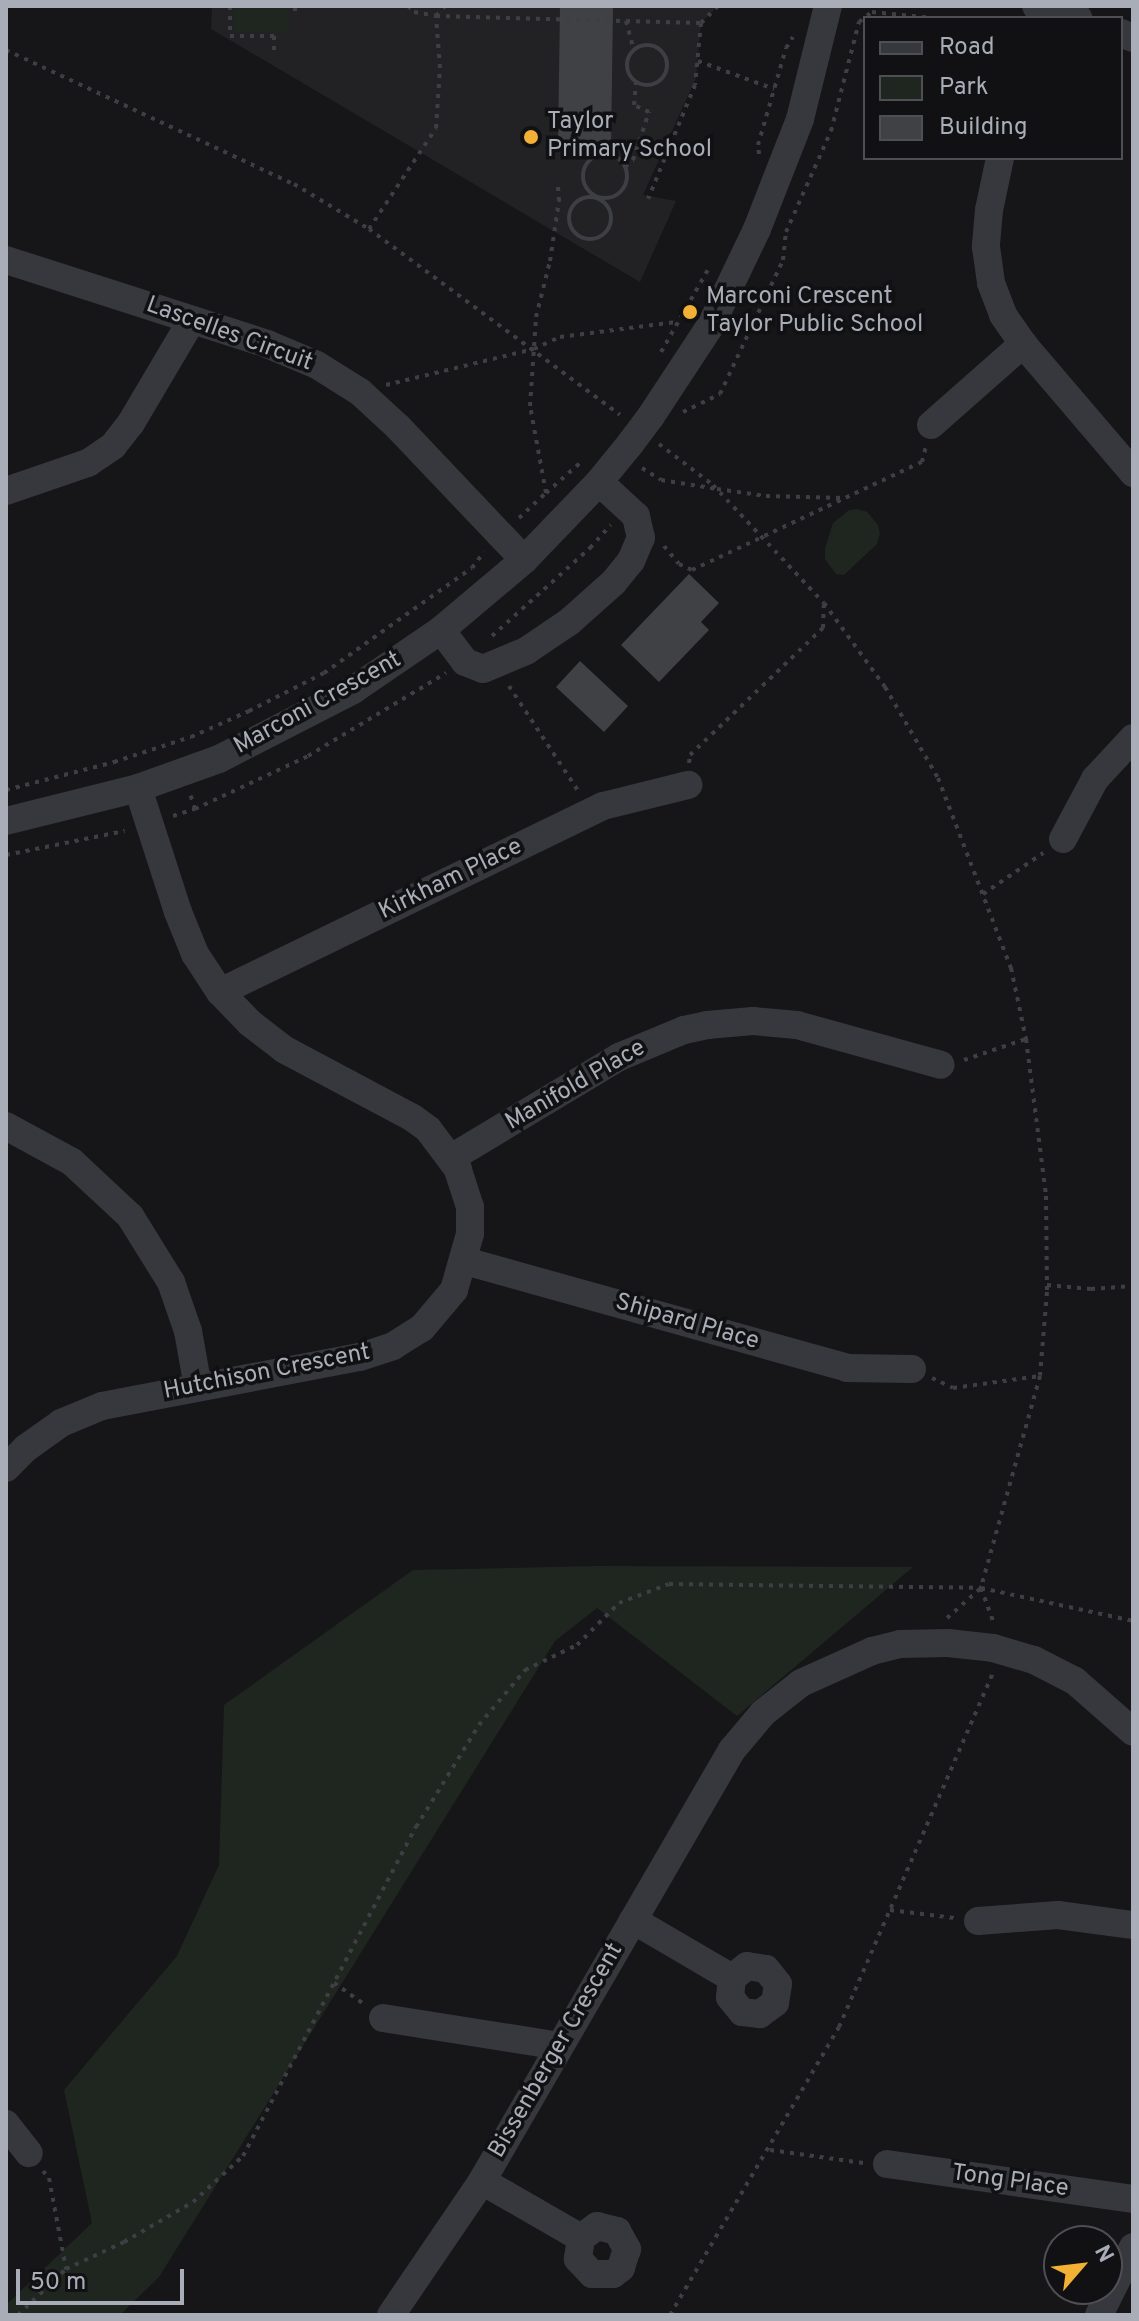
<!DOCTYPE html>
<html>
<head>
<meta charset="utf-8">
<style>
	body { margin:0 }
	#map { position:relative; width:1139px; height:2321px; overflow:hidden; background:#161618; font-family:Overpass,sans-serif }
	div>[style] { position:absolute }
	.built>* { inset:0; background:#222225 }
	.green>* { inset:0; background:#1e261f }
	.building>* { inset:0; background:#404145 }
	.path>* { height:4px; margin-top:-2px; transform-origin:0; background:repeating-linear-gradient(90deg,#3d3f44 0 4px,transparent 0 10px) }
	.path>.ring { margin:-2px; padding:0; box-sizing:content-box; background:none; border:4px solid #3d3f44; border-radius:50% }
	.minor>* { height:28px; margin:-14px; padding:0 14px; transform-origin:14px; border-radius:14px; background:#37383d }
	.minor-bridge>* { height:28px; margin:-14px; padding:0 14px; transform-origin:14px; border-radius:14px; background:#37383d }
	.dots>* { width:22px; height:22px; translate:-50% -50%; box-sizing:border-box; border:4px solid #111113; border-radius:50% }
	span { translate:-50% -50%; white-space:nowrap; text-align:center; line-height:1.15; -webkit-text-stroke:7px #111113; paint-order:stroke }
	.poi-label { font-size:24px; color:#a8adb8 }
	.left { translate:0 -50%; text-align:left }
	.street-label { font-size:24px; color:#a8adb8 }
	.frame { position:absolute; inset:0; border:8px solid #a8adb8; pointer-events:none }
	.legend { position:absolute; left:863px; top:16px; width:260px; height:144px; box-sizing:border-box; background:#111113; border:2px solid #4d4f55; margin:0; padding:10px 14px; list-style:none; font-size:24px; color:#a8adb8 }
	.legend li { display:flex; align-items:center; gap:16px; height:40px }
	.legend b { width:40px; border:2px solid #4d4f55 }
	.north { position:absolute; left:1043px; top:2225px; width:80px; height:80px; box-sizing:border-box; background:#111113; border:2px solid #4d4f55; border-radius:50%; rotate:62deg; font-size:22px; font-weight:700; line-height:32px; text-align:center; color:#a8adb8 }
	.north::after { content:''; display:block; margin:auto; width:28px; height:36px; background:#f2b134; clip-path:polygon(50% 0,100% 100%,50% 72%,0 100%) }
	.scale { position:absolute; left:16px; top:2269px; width:168px; height:36px; box-sizing:border-box; border:4px solid #a8adb8; border-top:0; padding-left:10px; font-size:24px; line-height:28px; white-space:nowrap; color:#a8adb8; -webkit-text-stroke:6px #111113; paint-order:stroke }
</style>
</head>
<body>
<div id="map">
	<div class="built">
		<i style="clip-path:polygon(212px 6px,718px 6px,701px 23px,696px 78px,643px 195px,676px 201px,640px 282px,211px 29px)"></i>
	</div>
	<div class="green">
		<i style="clip-path:polygon(234px 6px,290px 6px,289px 33px,234px 32px)"></i>
		<i style="clip-path:polygon(858px 509px,867px 512px,878px 525px,880px 534px,877px 544px,844px 575px,836px 574px,825px 559px,825px 548px,833px 523px,849px 510px)"></i>
		<i style="clip-path:polygon(596px 1566px,913px 1567px,737px 1716px,597px 1608px,555px 1641px,159px 2277px,120px 2315px,6px 2315px,6px 2305px,92px 2223px,64px 2090px,177px 1956px,219px 1865px,224px 1705px,413px 1570px)"></i>
	</div>
	<div class="building">
		<i style="clip-path:polygon(560px 6px,613px 6px,611px 147px,558px 146px)"></i>
		<i style="clip-path:polygon(689px 574px,719px 603px,701px 622px,709px 630px,659px 682px,621px 645px)"></i>
		<i style="clip-path:polygon(580px 661px,628px 706px,604px 732px,556px 687px)"></i>
	</div>
	<div class="path">
		<i style="left:230px;top:6px;width:30px;rotate:90deg"></i>
		<i style="left:230px;top:36px;width:44px"></i>
		<i style="left:274px;top:36px;width:16px;rotate:90deg"></i>
		<i style="left:408px;top:6px;width:8px;rotate:45deg"></i>
		<i style="left:414px;top:12px;width:22px;rotate:10deg"></i>
		<i style="left:436px;top:16px;width:265px;rotate:1.5deg"></i>
		<i style="left:701px;top:23px;width:62px;rotate:95.5deg"></i>
		<i style="left:695px;top:85px;width:123px;rotate:112.4deg"></i>
		<i style="left:295px;top:11px;width:5px;rotate:-90deg"></i>
		<i style="left:626px;top:21px;width:30px;rotate:75deg"></i>
		<i style="left:701px;top:23px;width:24px;rotate:-45deg"></i>
		<i class="ring" style="left:627px;top:45px;width:36px;height:36px"></i>
		<i style="left:6px;top:50px;width:318px;rotate:25deg"></i>
		<i style="left:294px;top:184px;width:87px;rotate:31deg"></i>
		<i style="left:369px;top:229px;width:312px;rotate:36.5deg"></i>
		<i style="left:698px;top:61px;width:81px;rotate:20.2deg"></i>
		<i style="left:759px;top:154px;width:9px;rotate:-96deg"></i>
		<i style="left:758px;top:145px;width:101px;rotate:-73.9deg"></i>
		<i style="left:786px;top:48px;width:13px;rotate:-58deg"></i>
		<i class="ring" style="left:583px;top:154px;width:40px;height:40px"></i>
		<i style="left:625px;top:167px;width:11px;rotate:-41deg"></i>
		<i style="left:633px;top:160px;width:51px;rotate:-71.6deg"></i>
		<i style="left:649px;top:112px;width:17px;rotate:-155deg"></i>
		<i style="left:634px;top:105px;width:24px;rotate:-85deg"></i>
		<i class="ring" style="left:569px;top:197px;width:38px;height:38px"></i>
		<i style="left:369px;top:229px;width:121px;rotate:-56.4deg"></i>
		<i style="left:436px;top:128px;width:60px;rotate:-86.2deg"></i>
		<i style="left:440px;top:68px;width:52px;rotate:-94.4deg"></i>
		<i style="left:436px;top:16px;width:13px;rotate:-48deg"></i>
		<i style="left:661px;top:352px;width:99px;rotate:-60.3deg"></i>
		<i style="left:386px;top:385px;width:152px;rotate:-13.7deg"></i>
		<i style="left:534px;top:349px;width:29px;rotate:-25deg"></i>
		<i style="left:560px;top:337px;width:117px;rotate:-7.4deg"></i>
		<i style="left:683px;top:412px;width:41px;rotate:-25.9deg"></i>
		<i style="left:720px;top:394px;width:148px;rotate:-64.8deg"></i>
		<i style="left:783px;top:260px;width:28px;rotate:-84deg"></i>
		<i style="left:786px;top:232px;width:111px;rotate:-66deg"></i>
		<i style="left:831px;top:131px;width:113px;rotate:-75.6deg"></i>
		<i style="left:859px;top:22px;width:16px;rotate:-38deg"></i>
		<i style="left:872px;top:12px;width:61px;rotate:5.6deg"></i>
		<i style="left:659px;top:444px;width:68px;rotate:37.2deg"></i>
		<i style="left:713px;top:485px;width:162px;rotate:46.8deg"></i>
		<i style="left:824px;top:603px;width:104px;rotate:54deg"></i>
		<i style="left:885px;top:687px;width:105px;rotate:59.8deg"></i>
		<i style="left:938px;top:778px;width:204px;rotate:69deg"></i>
		<i style="left:1011px;top:968px;width:73px;rotate:78.1deg"></i>
		<i style="left:1026px;top:1039px;width:158px;rotate:82.7deg"></i>
		<i style="left:1046px;top:1196px;width:96px;rotate:89.4deg"></i>
		<i style="left:1047px;top:1292px;width:84px;rotate:94.8deg"></i>
		<i style="left:1040px;top:1376px;width:220px;rotate:105.6deg"></i>
		<i style="left:981px;top:1588px;width:38px;rotate:70deg"></i>
		<i style="left:642px;top:468px;width:22px;rotate:32deg"></i>
		<i style="left:661px;top:480px;width:57px;rotate:9.1deg"></i>
		<i style="left:717px;top:489px;width:49px;rotate:8.1deg"></i>
		<i style="left:766px;top:496px;width:78px;rotate:1.5deg"></i>
		<i style="left:546px;top:493px;width:45px;rotate:-41.4deg"></i>
		<i style="left:519px;top:518px;width:37px;rotate:-43deg"></i>
		<i style="left:546px;top:493px;width:88px;rotate:-100.4deg"></i>
		<i style="left:530px;top:406px;width:89px;rotate:-86.1deg"></i>
		<i style="left:536px;top:317px;width:58px;rotate:-76deg"></i>
		<i style="left:550px;top:261px;width:61px;rotate:-81.5deg"></i>
		<i style="left:559px;top:201px;width:16px;rotate:-94deg"></i>
		<i style="left:664px;top:546px;width:23px;rotate:50deg"></i>
		<i style="left:679px;top:564px;width:14px;rotate:25deg"></i>
		<i style="left:692px;top:570px;width:254px;rotate:-25.2deg"></i>
		<i style="left:922px;top:462px;width:16px;rotate:-76deg"></i>
		<i style="left:492px;top:636px;width:132px;rotate:-41.9deg"></i>
		<i style="left:590px;top:548px;width:31px;rotate:-48deg"></i>
		<i style="left:509px;top:686px;width:127px;rotate:56.6deg"></i>
		<i style="left:689px;top:763px;width:8px;rotate:-83deg"></i>
		<i style="left:690px;top:755px;width:184px;rotate:-43.7deg"></i>
		<i style="left:823px;top:628px;width:23px;rotate:-88deg"></i>
		<i style="left:6px;top:790px;width:112px;rotate:-14.5deg"></i>
		<i style="left:114px;top:762px;width:81px;rotate:-18deg"></i>
		<i style="left:191px;top:737px;width:64px;rotate:-24.1deg"></i>
		<i style="left:249px;top:711px;width:84px;rotate:-26.9deg"></i>
		<i style="left:324px;top:673px;width:181px;rotate:-35.4deg"></i>
		<i style="left:472px;top:568px;width:20px;rotate:-53deg"></i>
		<i style="left:195px;top:809px;width:125px;rotate:-25.1deg"></i>
		<i style="left:308px;top:756px;width:161px;rotate:-31deg"></i>
		<i style="left:173px;top:816px;width:23px;rotate:-18deg"></i>
		<i style="left:195px;top:809px;width:16px;rotate:-108deg"></i>
		<i style="left:6px;top:855px;width:121px;rotate:-11.4deg"></i>
		<i style="left:983px;top:894px;width:73px;rotate:-34.3deg"></i>
		<i style="left:964px;top:1060px;width:65px;rotate:-18.7deg"></i>
		<i style="left:1047px;top:1285px;width:44px;rotate:5.2deg"></i>
		<i style="left:1091px;top:1289px;width:42px;rotate:-4.1deg"></i>
		<i style="left:932px;top:1378px;width:23px;rotate:25deg"></i>
		<i style="left:953px;top:1388px;width:88px;rotate:-7.9deg"></i>
		<i style="left:947px;top:1618px;width:45px;rotate:-41.4deg"></i>
		<i style="left:890px;top:1910px;width:65px;rotate:7deg"></i>
		<i style="left:334px;top:1983px;width:38px;rotate:35deg"></i>
		<i style="left:770px;top:2150px;width:94px;rotate:8deg"></i>
		<i style="left:43px;top:2171px;width:9px;rotate:49deg"></i>
		<i style="left:49px;top:2178px;width:93px;rotate:79.4deg"></i>
		<i style="left:18px;top:2315px;width:66px;rotate:-43.8deg"></i>
		<i style="left:66px;top:2269px;width:64px;rotate:-25deg"></i>
		<i style="left:124px;top:2242px;width:80px;rotate:-30.1deg"></i>
		<i style="left:193px;top:2202px;width:68px;rotate:-42.6deg"></i>
		<i style="left:243px;top:2156px;width:372px;rotate:-62.3deg"></i>
		<i style="left:416px;top:1827px;width:120px;rotate:-58.3deg"></i>
		<i style="left:479px;top:1725px;width:72px;rotate:-50.1deg"></i>
		<i style="left:525px;top:1670px;width:58px;rotate:-25.7deg"></i>
		<i style="left:577px;top:1645px;width:59px;rotate:-45deg"></i>
		<i style="left:619px;top:1603px;width:53px;rotate:-20.8deg"></i>
		<i style="left:669px;top:1584px;width:312px;rotate:0.7deg"></i>
		<i style="left:981px;top:1588px;width:156px;rotate:12.2deg"></i>
		<i style="left:670px;top:2315px;width:334px;rotate:-59.6deg"></i>
		<i style="left:839px;top:2027px;width:386px;rotate:-66.5deg"></i>
	</div>
	<div class="minor">
		<i style="left:1036px;top:6px;width:44px;rotate:15.9deg"></i>
		<i style="left:1121px;top:33px;width:13px;rotate:23deg"></i>
		<i style="left:1000px;top:158px;width:53px;rotate:101.9deg"></i>
		<i style="left:989px;top:210px;width:37px;rotate:95deg"></i>
		<i style="left:986px;top:247px;width:36px;rotate:82deg"></i>
		<i style="left:991px;top:283px;width:34px;rotate:69deg"></i>
		<i style="left:1003px;top:315px;width:35px;rotate:55deg"></i>
		<i style="left:1023px;top:344px;width:170px;rotate:49.5deg"></i>
		<i style="left:6px;top:260px;width:274px;rotate:17.8deg"></i>
		<i style="left:267px;top:344px;width:54px;rotate:22.8deg"></i>
		<i style="left:317px;top:365px;width:51px;rotate:32.1deg"></i>
		<i style="left:360px;top:392px;width:52px;rotate:42.6deg"></i>
		<i style="left:398px;top:427px;width:183px;rotate:46.5deg"></i>
		<i style="left:651px;top:416px;width:111px;rotate:-56.7deg"></i>
		<i style="left:712px;top:323px;width:104px;rotate:-64.4deg"></i>
		<i style="left:757px;top:229px;width:118px;rotate:-68.6deg"></i>
		<i style="left:800px;top:119px;width:116px;rotate:-76.1deg"></i>
		<i style="left:931px;top:425px;width:123px;rotate:-41.4deg"></i>
		<i style="left:6px;top:491px;width:87px;rotate:-18.9deg"></i>
		<i style="left:88px;top:463px;width:30px;rotate:-34deg"></i>
		<i style="left:113px;top:446px;width:29px;rotate:-52deg"></i>
		<i style="left:131px;top:423px;width:120px;rotate:-59.4deg"></i>
		<i style="left:441px;top:630px;width:40px;rotate:53deg"></i>
		<i style="left:465px;top:662px;width:19px;rotate:21deg"></i>
		<i style="left:483px;top:669px;width:47px;rotate:-22.7deg"></i>
		<i style="left:526px;top:651px;width:52px;rotate:-34deg"></i>
		<i style="left:569px;top:622px;width:59px;rotate:-41.6deg"></i>
		<i style="left:613px;top:583px;width:28px;rotate:-51deg"></i>
		<i style="left:631px;top:561px;width:25px;rotate:-67deg"></i>
		<i style="left:641px;top:538px;width:23px;rotate:-103deg"></i>
		<i style="left:636px;top:516px;width:50px;rotate:-137.4deg"></i>
		<i style="left:6px;top:821px;width:136px;rotate:-14deg"></i>
		<i style="left:138px;top:788px;width:86px;rotate:-19.7deg"></i>
		<i style="left:219px;top:759px;width:151px;rotate:-27.2deg"></i>
		<i style="left:353px;top:690px;width:107px;rotate:-34.3deg"></i>
		<i style="left:441px;top:630px;width:109px;rotate:-40.1deg"></i>
		<i style="left:524px;top:560px;width:108px;rotate:-46.1deg"></i>
		<i style="left:599px;top:482px;width:49px;rotate:-50.8deg"></i>
		<i style="left:1063px;top:839px;width:68px;rotate:-61.9deg"></i>
		<i style="left:1095px;top:779px;width:56px;rotate:-47.2deg"></i>
		<i style="left:220px;top:992px;width:426px;rotate:-25.9deg"></i>
		<i style="left:603px;top:806px;width:88px;rotate:-13.9deg"></i>
		<i style="left:6px;top:1126px;width:75px;rotate:28.6deg"></i>
		<i style="left:72px;top:1162px;width:79px;rotate:43deg"></i>
		<i style="left:130px;top:1216px;width:78px;rotate:58.2deg"></i>
		<i style="left:171px;top:1282px;width:52px;rotate:70.9deg"></i>
		<i style="left:188px;top:1331px;width:57px;rotate:79.9deg"></i>
		<i style="left:451px;top:1158px;width:196px;rotate:-31deg"></i>
		<i style="left:619px;top:1057px;width:70px;rotate:-22.6deg"></i>
		<i style="left:684px;top:1030px;width:24px;rotate:-12deg"></i>
		<i style="left:707px;top:1025px;width:46px;rotate:-5deg"></i>
		<i style="left:753px;top:1021px;width:44px;rotate:5.2deg"></i>
		<i style="left:797px;top:1025px;width:149px;rotate:15.5deg"></i>
		<i style="left:465px;top:1261px;width:397px;rotate:15.6deg"></i>
		<i style="left:847px;top:1368px;width:65px;rotate:0.9deg"></i>
		<i style="left:6px;top:1468px;width:28px;rotate:-45deg"></i>
		<i style="left:26px;top:1448px;width:43px;rotate:-35.5deg"></i>
		<i style="left:61px;top:1423px;width:44px;rotate:-22.5deg"></i>
		<i style="left:102px;top:1406px;width:263px;rotate:-10.8deg"></i>
		<i style="left:360px;top:1357px;width:35px;rotate:-18deg"></i>
		<i style="left:393px;top:1346px;width:34px;rotate:-32deg"></i>
		<i style="left:422px;top:1328px;width:50px;rotate:-49.9deg"></i>
		<i style="left:454px;top:1290px;width:58px;rotate:-74.1deg"></i>
		<i style="left:470px;top:1234px;width:27px;rotate:-90deg"></i>
		<i style="left:470px;top:1207px;width:40px;rotate:-108deg"></i>
		<i style="left:458px;top:1169px;width:50px;rotate:-126.9deg"></i>
		<i style="left:428px;top:1129px;width:19px;rotate:-144deg"></i>
		<i style="left:413px;top:1118px;width:145px;rotate:-152deg"></i>
		<i style="left:285px;top:1050px;width:44px;rotate:-142.4deg"></i>
		<i style="left:250px;top:1023px;width:43px;rotate:-134.1deg"></i>
		<i style="left:220px;top:992px;width:45px;rotate:-123.3deg"></i>
		<i style="left:195px;top:954px;width:45px;rotate:-112deg"></i>
		<i style="left:178px;top:912px;width:130px;rotate:-107.9deg"></i>
		<i style="left:633px;top:1920px;width:115px;rotate:30.4deg"></i>
		<i style="left:732px;top:1978px;width:19px;rotate:-39deg"></i>
		<i style="left:747px;top:1966px;width:19px;rotate:9deg"></i>
		<i style="left:766px;top:1969px;width:19px;rotate:51deg"></i>
		<i style="left:778px;top:1984px;width:19px;rotate:99deg"></i>
		<i style="left:775px;top:2003px;width:19px;rotate:144deg"></i>
		<i style="left:760px;top:2014px;width:18px;rotate:-174deg"></i>
		<i style="left:742px;top:2012px;width:19px;rotate:-129deg"></i>
		<i style="left:730px;top:1997px;width:19px;rotate:-84deg"></i>
		<i style="left:978px;top:1921px;width:80px;rotate:-4.3deg"></i>
		<i style="left:1058px;top:1915px;width:76px;rotate:7.6deg"></i>
		<i style="left:383px;top:2018px;width:179px;rotate:9deg"></i>
		<i style="left:6px;top:2124px;width:37px;rotate:52deg"></i>
		<i style="left:887px;top:2164px;width:248px;rotate:8.1deg"></i>
		<i style="left:482px;top:2181px;width:114px;rotate:29.9deg"></i>
		<i style="left:581px;top:2238px;width:20px;rotate:-37deg"></i>
		<i style="left:597px;top:2226px;width:21px;rotate:14deg"></i>
		<i style="left:617px;top:2231px;width:21px;rotate:61deg"></i>
		<i style="left:627px;top:2249px;width:20px;rotate:108deg"></i>
		<i style="left:621px;top:2268px;width:10px;rotate:143deg"></i>
		<i style="left:613px;top:2274px;width:21px;rotate:180deg"></i>
		<i style="left:592px;top:2274px;width:21px;rotate:-133deg"></i>
		<i style="left:578px;top:2259px;width:21px;rotate:-82deg"></i>
		<i style="left:391px;top:2315px;width:162px;rotate:-55.8deg"></i>
		<i style="left:482px;top:2181px;width:498px;rotate:-59.9deg"></i>
		<i style="left:732px;top:1750px;width:48px;rotate:-50deg"></i>
		<i style="left:763px;top:1713px;width:48px;rotate:-38.3deg"></i>
		<i style="left:801px;top:1683px;width:78px;rotate:-24.3deg"></i>
		<i style="left:872px;top:1651px;width:29px;rotate:-14deg"></i>
		<i style="left:900px;top:1644px;width:48px;rotate:-1.2deg"></i>
		<i style="left:948px;top:1643px;width:45px;rotate:6.3deg"></i>
		<i style="left:993px;top:1648px;width:43px;rotate:16.3deg"></i>
		<i style="left:1034px;top:1660px;width:46px;rotate:27.1deg"></i>
		<i style="left:1075px;top:1681px;width:77px;rotate:41.3deg"></i>
		<i style="left:1099px;top:2315px;width:76px;rotate:-63.4deg"></i>
	</div>
	<div class="minor-bridge">
		<i style="left:630px;top:444px;width:35px;rotate:-53deg"></i>
	</div>
	<div class="dots">
		<i style="left:531px;top:137px;background:#f2b134"></i>
		<i style="left:690px;top:312px;background:#f2b134"></i>
	</div>
	<div class="poi-label">
		<span class="left" style="left:547px;top:137px">Taylor<br>Primary School</span>
		<span class="left" style="left:706px;top:312px">Marconi Crescent<br>Taylor Public School</span>
	</div>
	<div class="street-label">
		<span style="left:229px;top:335px;rotate:20deg">Lascelles Circuit</span>
		<span style="left:318px;top:704px;rotate:-29deg">Marconi Crescent</span>
		<span style="left:451px;top:880px;rotate:-26deg">Kirkham Place</span>
		<span style="left:576px;top:1086px;rotate:-30deg">Manifold Place</span>
		<span style="left:687px;top:1323px;rotate:16deg">Shipard Place</span>
		<span style="left:267px;top:1373px;rotate:-11deg">Hutchison Crescent</span>
		<span style="left:557px;top:2051px;rotate:-60deg">Bissenberger Crescent</span>
		<span style="left:1010px;top:2182px;rotate:8deg">Tong Place</span>
	</div>
	<div class="frame"></div>
	<ul class="legend">
	<li><b style="height:10px;background:#37383d"></b>Road</li>
	<li><b style="height:22px;background:#1e261f"></b>Park</li>
	<li><b style="height:22px;background:#404145"></b>Building</li>
	</ul>
	<div class="north">N</div>
	<div class="scale">50 m</div>
</div>
</body>
</html>
